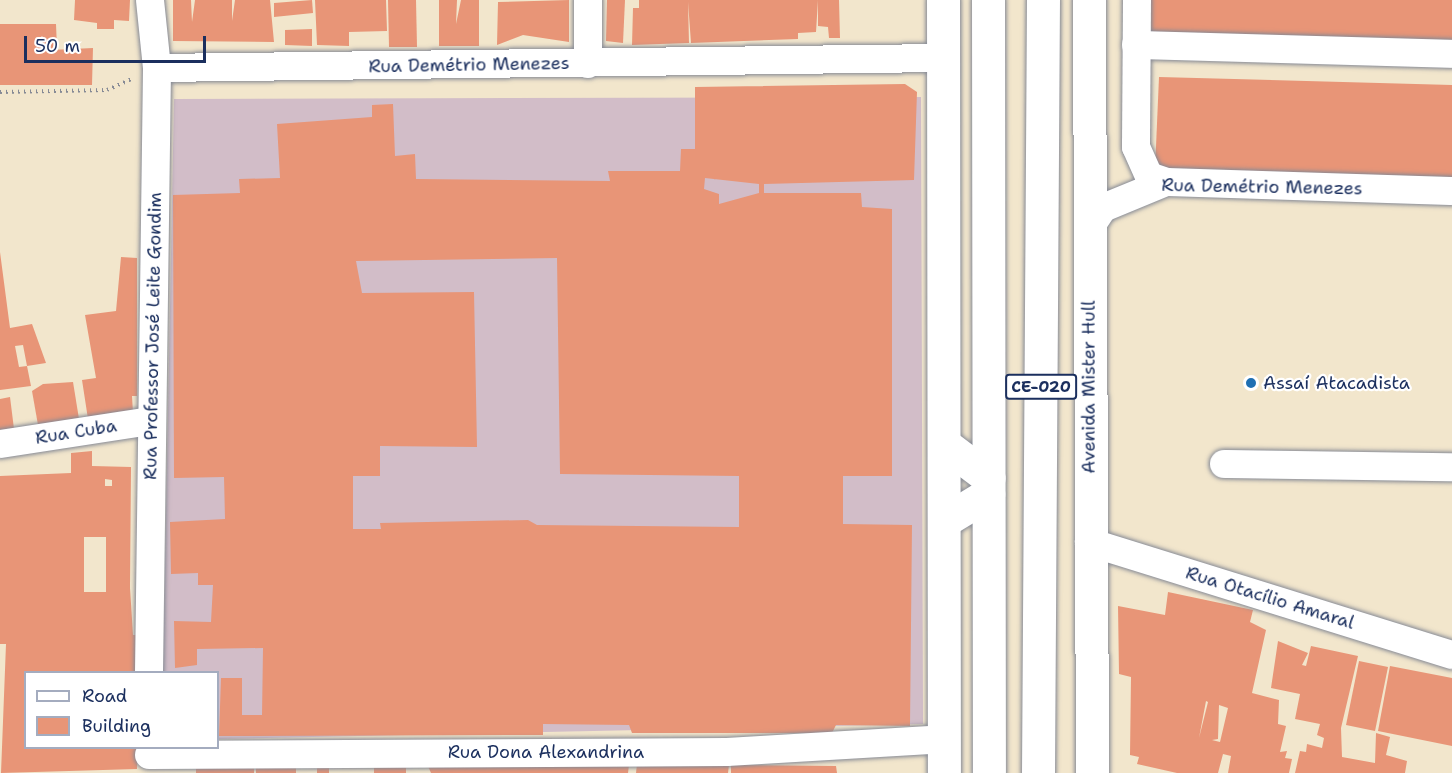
<!DOCTYPE html>
<html>
<head>
<meta charset="utf-8">
<style>
	body { margin:0 }
	#map { position:relative; width:1452px; height:773px; overflow:hidden; background:#f2e6cc; font-family:"Shantell Sans",sans-serif }
	div>[style] { position:absolute }
	.industrial>* { inset:0; background:#d2bdc8 }
	.building>* { inset:0; background:#e89577 }
	.path>* { height:4px; margin-top:-2px; transform-origin:0; background:repeating-linear-gradient(90deg,#868a95 0 1.5px,transparent 0 6px) }
	.roads { filter:drop-shadow(0 0 2px #868a95) drop-shadow(0 0 2px #868a95) }
	.minor>* { height:28px; margin:-14px; padding:0 14px; transform-origin:14px; border-radius:14px; background:#fff }
	.major>* { height:33px; margin:-16.5px; padding:0 16.5px; transform-origin:16.5px; border-radius:16.5px; background:#fff }
	.highway>* { height:33px; margin:-16.5px; padding:0 16.5px; transform-origin:16.5px; border-radius:16.5px; background:#fff }
	.dots>* { width:16px; height:16px; translate:-50% -50%; box-sizing:border-box; border:3px solid #fff; border-radius:50% }
	span { translate:-50% -50%; white-space:nowrap; text-align:center; line-height:1.15; -webkit-text-stroke:4.5px #fff; paint-order:stroke }
	.shield-label span { padding:2px 4px; background:#fff; border:2px solid; border-radius:4px; -webkit-text-stroke-width:0 }
	.shield-label { font-size:16px; color:#1b2f5e; font-weight:700 }
	.street-label { font-size:18px; color:#1b2f5e }
	.poi-label { font-size:18px; color:#1b2f5e }
	.left { translate:0 -50%; text-align:left }
	.legend { position:absolute; left:24px; top:671px; width:195px; height:78px; box-sizing:border-box; background:#fff; border:2px solid #a4acbf; margin:0; padding:8px 10px; list-style:none; font-size:18px; color:#1b2f5e }
	.legend li { display:flex; align-items:center; gap:12px; height:30px }
	.legend b { width:30px; border:2px solid #a4acbf }
	.scale { position:absolute; left:24px; top:36px; width:182px; height:27px; box-sizing:border-box; border:3px solid #1b2f5e; border-top:0; padding-left:8px; font-size:18px; line-height:21px; white-space:nowrap; color:#1b2f5e; -webkit-text-stroke:4px #fff; paint-order:stroke }
</style>
</head>
<body>
<div id="map">
	<div class="industrial">
		<i style="clip-path:polygon(921px 97px,923px 724px,218px 739px,218px 672px,163px 672px,174px 99px)"></i>
	</div>
	<div class="building">
		<i style="clip-path:polygon(75px 0,130px 0,129px 21px,114px 20px,114px 29px,97px 29px,97px 23px,74px 20px)"></i>
		<i style="clip-path:polygon(173px 0,191px 0,192px 22px,195px 0,232px 0,232px 21px,235px 0,270px 0,274px 42px,173px 41px)"></i>
		<i style="clip-path:polygon(312px 0,313px 13px,274px 17px,274px 3px)"></i>
		<i style="clip-path:polygon(315px 0,386px 0,387px 31px,349px 32px,349px 46px,317px 45px)"></i>
		<i style="clip-path:polygon(388px 0,416px 0,417px 47px,389px 47px)"></i>
		<i style="clip-path:polygon(439px 0,457px 0,456px 24px,461px 0,479px 0,479px 46px,439px 46px)"></i>
		<i style="clip-path:polygon(569px 0,569px 42px,523px 35px,497px 45px,498px 2px)"></i>
		<i style="clip-path:polygon(607px 0,625px 0,623px 43px,606px 41px)"></i>
		<i style="clip-path:polygon(639px 0,818px 0,816px 32px,798px 33px,798px 39px,691px 43px,688px 2px,689px 43px,632px 45px,633px 8px,639px 8px)"></i>
		<i style="clip-path:polygon(818px 0,839px 0,840px 38px,829px 38px,828px 27px,818px 26px)"></i>
		<i style="clip-path:polygon(1151px 0,1452px 0,1452px 43px,1150px 33px)"></i>
		<i style="clip-path:polygon(0 24px,56px 24px,57px 48px,51px 50px,93px 48px,92px 85px,0 85px)"></i>
		<i style="clip-path:polygon(312px 29px,312px 46px,285px 45px,285px 30px)"></i>
		<i style="clip-path:polygon(1159px 77px,1452px 85px,1452px 177px,1155px 170px)"></i>
		<i style="clip-path:polygon(evenodd,905px 84px,917px 92px,914px 180px,764px 184px,764px 193px,861px 193px,862px 207px,892px 209px,892px 476px,843px 476px,843px 524px,912px 525px,910px 726px,836px 725px,832px 733px,632px 733px,629px 725px,543px 724px,543px 735px,219px 736px,221px 678px,242px 678px,242px 715px,262px 715px,263px 648px,197px 649px,197px 665px,175px 668px,174px 621px,211px 622px,213px 585px,198px 585px,198px 573px,171px 574px,170px 522px,225px 519px,224px 477px,174px 478px,173px 195px,240px 193px,239px 179px,280px 178px,277px 124px,372px 117px,372px 105px,393px 104px,395px 156px,415px 154px,416px 179px,610px 181px,608px 171px,680px 171px,681px 149px,695px 149px,695px 87px,905px 84px,705px 178px,759px 184px,759px 193px,719px 204px,719px 194px,704px 189px,705px 178px,905px 84px,557px 258px,560px 474px,739px 476px,739px 527px,537px 525px,528px 520px,380px 523px,381px 529px,353px 529px,353px 476px,380px 476px,380px 446px,477px 447px,474px 292px,362px 293px,356px 261px,557px 258px)"></i>
		<i style="clip-path:polygon(0 252px,10px 328px,32px 324px,46px 363px,27px 366px,23px 345px,15px 346px,19px 367px,27px 366px,31px 386px,0 390px)"></i>
		<i style="clip-path:polygon(121px 257px,137px 258px,137px 396px,132px 396px,133px 413px,88px 419px,82px 380px,96px 378px,85px 315px,116px 311px)"></i>
		<i style="clip-path:polygon(73px 382px,79px 419px,38px 425px,32px 391px,43px 384px)"></i>
		<i style="clip-path:polygon(10px 397px,14px 429px,0 431px,0 399px)"></i>
		<i style="clip-path:polygon(evenodd,92px 451px,92px 466px,131px 467px,130px 588px,133px 635px,141px 635px,141px 672px,26px 672px,26px 748px,138px 748px,137px 769px,1px 773px,6px 644px,0 644px,0 476px,71px 473px,71px 453px,92px 451px,105px 479px,112px 480px,112px 486px,105px 486px,105px 479px,92px 451px,84px 537px,106px 537px,106px 592px,84px 592px,84px 537px)"></i>
		<i style="clip-path:polygon(evenodd,1168px 592px,1253px 610px,1250px 622px,1266px 630px,1252px 693px,1279px 700px,1278px 724px,1286px 726px,1280px 752px,1287px 751px,1285px 758px,1292px 759px,1289px 773px,1228px 773px,1231px 756px,1223px 754px,1218px 773px,1177px 773px,1137px 764px,1139px 757px,1130px 755px,1131px 677px,1119px 674px,1118px 606px,1165px 615px,1168px 592px,1206px 701px,1208px 702px,1199px 738px,1206px 701px,1168px 592px,1219px 705px,1228px 708px,1220px 742px,1212px 740px,1218px 739px,1219px 705px)"></i>
		<i style="clip-path:polygon(1278px 641px,1308px 653px,1302px 665px,1306px 666px,1311px 646px,1358px 656px,1341px 728px,1342px 757px,1375px 763px,1376px 733px,1390px 737px,1386px 755px,1407px 761px,1405px 773px,1295px 773px,1300px 751px,1306px 752px,1307px 744px,1322px 748px,1324px 738px,1317px 735px,1320px 724px,1295px 719px,1300px 694px,1271px 688px)"></i>
		<i style="clip-path:polygon(1359px 661px,1388px 667px,1375px 731px,1346px 725px)"></i>
		<i style="clip-path:polygon(1390px 666px,1452px 678px,1452px 746px,1378px 731px)"></i>
		<i style="clip-path:polygon(296px 764px,296px 773px,256px 773px,256px 767px)"></i>
		<i style="clip-path:polygon(329px 764px,329px 773px,317px 773px,317px 765px)"></i>
		<i style="clip-path:polygon(374px 764px,406px 766px,406px 773px,374px 773px)"></i>
		<i style="clip-path:polygon(427px 764px,629px 765px,628px 773px,431px 773px)"></i>
		<i style="clip-path:polygon(637px 764px,729px 765px,728px 773px,636px 773px)"></i>
		<i style="clip-path:polygon(731px 765px,836px 766px,837px 773px,731px 773px)"></i>
		<i style="clip-path:polygon(196px 767px,254px 767px,254px 773px,196px 773px)"></i>
	</div>
	<div class="path">
		<i style="left:0;top:92px;width:107px;rotate:-1.1deg"></i>
		<i style="left:107px;top:90px;width:27px;rotate:-24deg"></i>
	</div>
	<div class="roads">
		<div class="minor">
			<i style="left:1137px;top:0;width:147px;rotate:90.4deg"></i>
			<i style="left:1136px;top:147px;width:32px;rotate:66deg"></i>
			<i style="left:1149px;top:176px;width:18px;rotate:19deg"></i>
			<i style="left:1136px;top:45px;width:316px;rotate:1.6deg"></i>
			<i style="left:588px;top:64px;width:64px;rotate:-90deg"></i>
			<i style="left:157px;top:68px;width:786px;rotate:-0.73deg"></i>
			<i style="left:1089px;top:229px;width:25px;rotate:-56deg"></i>
			<i style="left:1103px;top:208px;width:68px;rotate:-22.4deg"></i>
			<i style="left:1166px;top:182px;width:286px;rotate:1.8deg"></i>
			<i style="left:0;top:444px;width:153px;rotate:-8.7deg"></i>
			<i style="left:1224px;top:464px;width:228px;rotate:0.8deg"></i>
			<i style="left:1089px;top:542px;width:380px;rotate:17.3deg"></i>
			<i style="left:149px;top:672px;width:604px;rotate:-89.24deg"></i>
			<i style="left:157px;top:68px;width:68px;rotate:-95.9deg"></i>
			<i style="left:149px;top:755px;width:578px;rotate:-0.3deg"></i>
			<i style="left:727px;top:752px;width:216px;rotate:-3.4deg"></i>
		</div>
		<div class="major">
			<i style="left:943px;top:0;width:773px;rotate:89.93deg"></i>
			<i style="left:1089px;top:0;width:773px;rotate:89.78deg"></i>
		</div>
		<div class="highway">
			<i style="left:988px;top:0;width:773px;rotate:89.93deg"></i>
			<i style="left:944px;top:444px;width:56px;rotate:37.1deg"></i>
			<i style="left:944px;top:521px;width:52px;rotate:-31.5deg"></i>
			<i style="left:1038px;top:773px;width:773px;rotate:-89.63deg"></i>
		</div>
	</div>
	<div class="dots">
		<i style="left:1251px;top:383px;background:#1f6fb2"></i>
	</div>
	<div class="shield-label">
		<span style="left:1041px;top:387px">CE-020</span>
	</div>
	<div class="street-label">
		<span style="left:469px;top:65px;rotate:-1deg">Rua Demétrio Menezes</span>
		<span style="left:1262px;top:187px;rotate:1deg">Rua Demétrio Menezes</span>
		<span style="left:153px;top:336px;rotate:-89deg">Rua Professor José Leite Gondim</span>
		<span style="left:1089px;top:387px;rotate:-90deg">Avenida Mister Hull</span>
		<span style="left:76px;top:432px;rotate:-9deg">Rua Cuba</span>
		<span style="left:1270px;top:598px;rotate:17deg">Rua Otacílio Amaral</span>
		<span style="left:546px;top:752px">Rua Dona Alexandrina</span>
	</div>
	<div class="poi-label">
		<span class="left" style="left:1263px;top:383px">Assaí Atacadista</span>
	</div>
	<ul class="legend">
	<li><b style="height:8px;background:#fff"></b>Road</li>
	<li><b style="height:16px;background:#e89577"></b>Building</li>
	</ul>
	<div class="scale">50 m</div>
</div>
</body>
</html>
